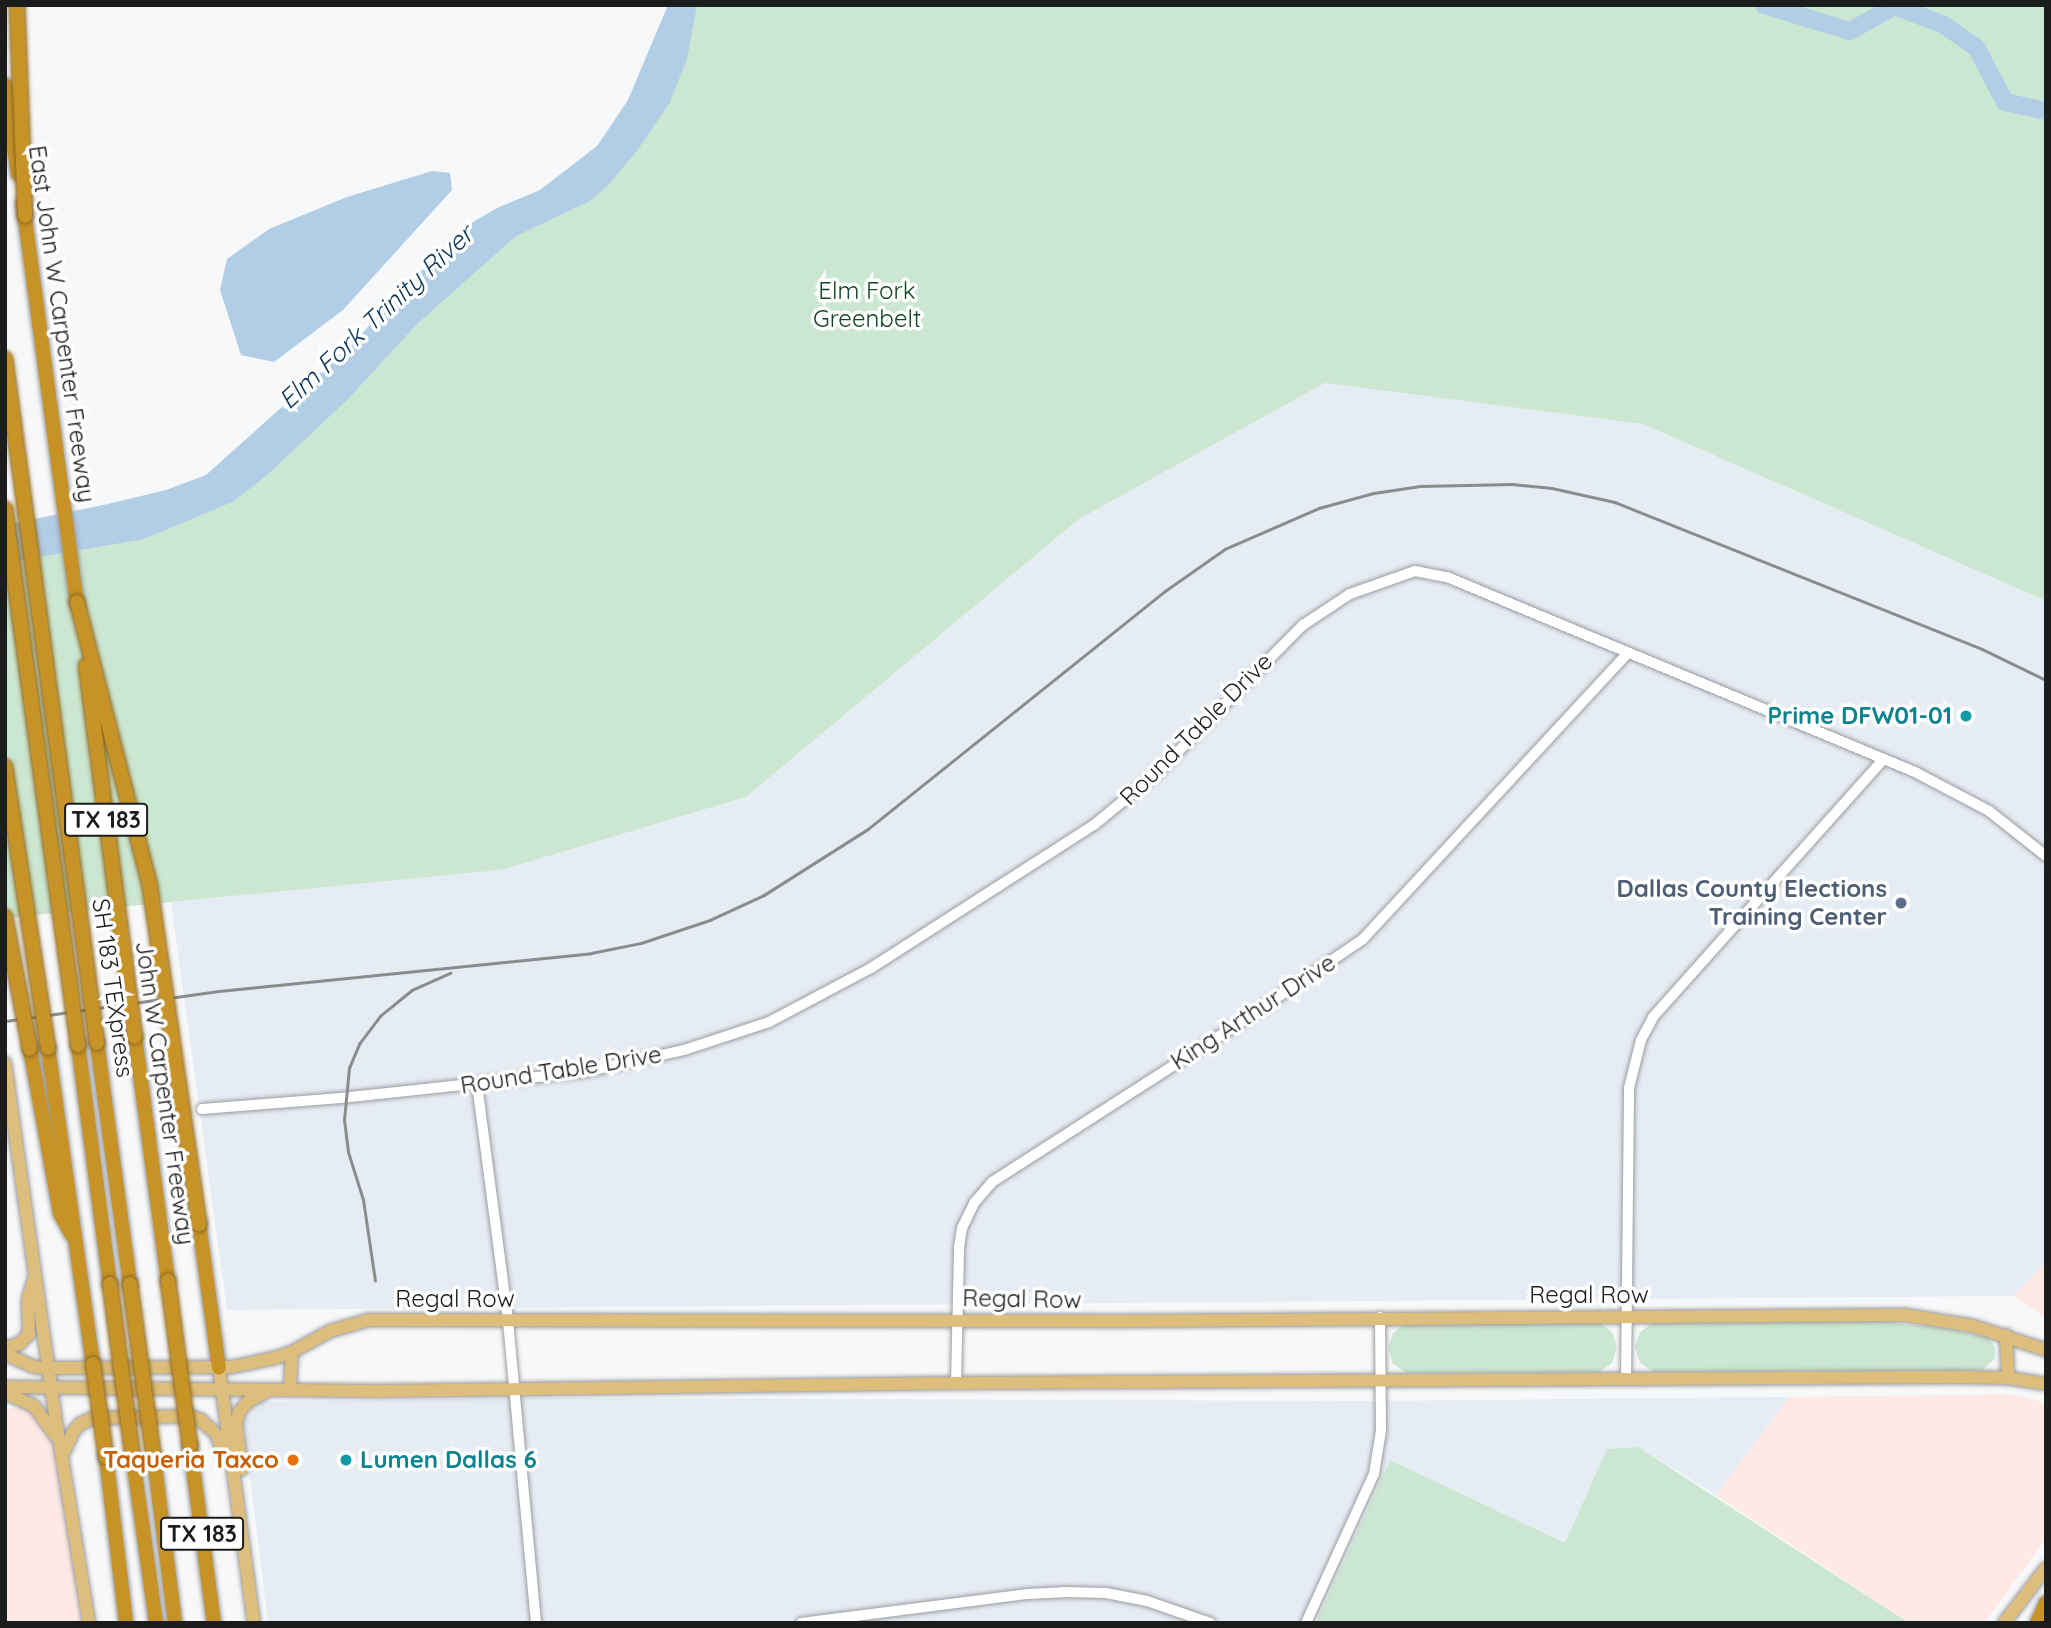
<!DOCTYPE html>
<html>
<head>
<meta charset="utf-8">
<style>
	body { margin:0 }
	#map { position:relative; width:2051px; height:1628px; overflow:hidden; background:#f7f8fa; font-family:Quicksand,sans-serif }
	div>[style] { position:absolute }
	.commercial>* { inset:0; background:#fee9e4 }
	.built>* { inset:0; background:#e6ecf4 }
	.green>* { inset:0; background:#cbe7d2 }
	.water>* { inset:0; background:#b2cde6 }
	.river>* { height:18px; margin:-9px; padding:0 9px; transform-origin:9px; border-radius:9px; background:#b2cde6 }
	.roads { filter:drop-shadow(0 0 2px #9b9c9e) drop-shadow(0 0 2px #9b9c9e) }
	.minor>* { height:10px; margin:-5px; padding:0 5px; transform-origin:5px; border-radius:5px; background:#fff }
	.major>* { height:12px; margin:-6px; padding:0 6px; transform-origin:6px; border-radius:6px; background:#ddbe7d }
	.highway>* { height:14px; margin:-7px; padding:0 7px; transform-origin:7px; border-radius:7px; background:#c79226 }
	.rail>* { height:2.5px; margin:-1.25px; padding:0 1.25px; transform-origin:1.25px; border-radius:1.25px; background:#8b8c8d }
	.bridges { filter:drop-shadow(0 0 2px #8b6922) drop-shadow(0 0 2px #8b6922) }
	.highway-bridge>* { height:14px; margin:-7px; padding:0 7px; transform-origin:7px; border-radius:7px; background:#c79226 }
	.dots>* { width:19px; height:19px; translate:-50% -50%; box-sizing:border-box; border:4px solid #fff; border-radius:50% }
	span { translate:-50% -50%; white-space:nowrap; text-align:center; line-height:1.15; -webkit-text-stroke:7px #fff; paint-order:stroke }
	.shield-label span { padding:2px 5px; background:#fff; border:2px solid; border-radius:5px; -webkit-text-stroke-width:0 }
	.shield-label { font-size:23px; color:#1b1c1c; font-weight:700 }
	.park-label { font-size:24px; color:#124526 }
	.street-label { font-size:24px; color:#1b1c1c }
	.culture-label { font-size:24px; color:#0d838f; font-weight:700 }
	.right { translate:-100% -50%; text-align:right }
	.left { translate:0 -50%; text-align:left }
	.service-label { font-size:24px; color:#4e5e75; font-weight:700 }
	.food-label { font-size:24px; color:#c56008; font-weight:700 }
	.water-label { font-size:26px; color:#0e385a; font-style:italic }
	.frame { position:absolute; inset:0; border:7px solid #1b1c1c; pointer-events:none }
</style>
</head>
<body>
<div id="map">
	<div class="commercial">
		<i style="clip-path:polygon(2046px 1262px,2046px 1318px,2013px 1296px)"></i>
		<i style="clip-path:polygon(2010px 1394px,2046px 1403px,2046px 1539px,1984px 1623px,1909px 1623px,1716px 1495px,1789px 1397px)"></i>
		<i style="clip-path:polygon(5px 1408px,53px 1408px,82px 1623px,5px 1623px)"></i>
	</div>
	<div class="built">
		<i style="clip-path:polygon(1325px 383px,1643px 424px,2046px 601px,2046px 1262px,2013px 1296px,227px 1310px,171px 902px,501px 870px,746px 797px,1079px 519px)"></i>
		<i style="clip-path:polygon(1789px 1397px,1716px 1495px,1638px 1447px,1607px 1449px,1566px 1544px,1390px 1460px,1316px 1623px,268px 1623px,243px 1421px,260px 1402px,519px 1398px,1372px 1401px)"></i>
	</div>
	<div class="green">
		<i style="clip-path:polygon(691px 5px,2046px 5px,2046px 601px,1643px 424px,1325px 383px,1079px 519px,746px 797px,501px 870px,5px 918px,5px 548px,258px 466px,490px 243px,590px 182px)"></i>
		<i style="clip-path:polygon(1880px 1321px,1949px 1329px,1988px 1338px,1995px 1347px,1995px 1358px,1983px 1370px,1654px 1372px,1640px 1363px,1635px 1347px,1640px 1332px,1653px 1323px)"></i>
		<i style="clip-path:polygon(1598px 1322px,1612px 1332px,1617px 1347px,1612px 1363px,1599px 1372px,1407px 1373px,1393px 1364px,1388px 1348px,1393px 1333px,1406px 1323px)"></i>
		<i style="clip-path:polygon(1638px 1447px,1909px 1623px,1316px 1623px,1390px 1460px,1565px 1543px,1607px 1449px)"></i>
	</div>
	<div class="water">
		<i style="clip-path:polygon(668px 5px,697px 5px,687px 59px,670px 102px,637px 151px,610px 183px,590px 201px,516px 236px,417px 324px,348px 399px,266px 476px,232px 502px,144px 539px,5px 563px,5px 525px,108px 504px,166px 490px,206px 475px,357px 340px,388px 302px,473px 222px,497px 208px,540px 190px,597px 146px,628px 100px)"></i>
		<i style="clip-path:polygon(432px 171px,450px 173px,452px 190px,343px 310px,274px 362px,241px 355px,220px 290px,227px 259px,269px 229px,347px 197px)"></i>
	</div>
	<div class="river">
		<i style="left:1764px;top:5px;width:90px;rotate:16.8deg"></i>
		<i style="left:1850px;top:31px;width:51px;rotate:-29.1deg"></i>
		<i style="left:1895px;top:6px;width:53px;rotate:21.2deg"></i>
		<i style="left:1944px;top:25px;width:39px;rotate:35deg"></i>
		<i style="left:1976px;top:47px;width:62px;rotate:62.2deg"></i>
		<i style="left:2005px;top:102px;width:42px;rotate:12.4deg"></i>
	</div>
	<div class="roads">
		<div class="minor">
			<i style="left:477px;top:1084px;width:239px;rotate:82.5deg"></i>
			<i style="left:508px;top:1321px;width:303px;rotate:84.7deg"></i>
			<i style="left:202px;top:1109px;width:139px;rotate:-4.5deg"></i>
			<i style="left:341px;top:1098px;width:244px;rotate:-6.1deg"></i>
			<i style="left:584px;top:1072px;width:102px;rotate:-12.4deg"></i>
			<i style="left:684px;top:1050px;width:89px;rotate:-18.2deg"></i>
			<i style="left:769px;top:1022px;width:115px;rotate:-27.9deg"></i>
			<i style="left:871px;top:968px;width:265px;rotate:-32.7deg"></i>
			<i style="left:1094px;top:825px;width:82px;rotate:-39.5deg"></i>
			<i style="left:1157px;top:773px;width:208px;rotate:-45.4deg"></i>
			<i style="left:1303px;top:625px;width:56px;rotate:-33.4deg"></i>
			<i style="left:1350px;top:594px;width:69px;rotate:-19.5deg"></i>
			<i style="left:1415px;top:571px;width:33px;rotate:11deg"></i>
			<i style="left:1447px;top:577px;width:507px;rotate:22.62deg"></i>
			<i style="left:1915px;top:772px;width:84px;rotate:27.8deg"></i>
			<i style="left:1989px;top:811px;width:73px;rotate:38.3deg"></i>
			<i style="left:1626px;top:1380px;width:292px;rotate:-89.4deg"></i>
			<i style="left:1629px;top:1088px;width:49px;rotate:-76deg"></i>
			<i style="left:1641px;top:1040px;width:26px;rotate:-62deg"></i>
			<i style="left:1653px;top:1017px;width:346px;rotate:-48.2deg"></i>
			<i style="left:956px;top:1383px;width:136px;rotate:-88.7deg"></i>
			<i style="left:959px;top:1247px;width:19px;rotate:-81deg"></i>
			<i style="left:962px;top:1228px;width:28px;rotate:-64deg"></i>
			<i style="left:974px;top:1203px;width:28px;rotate:-49deg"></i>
			<i style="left:992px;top:1182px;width:292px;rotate:-32.7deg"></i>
			<i style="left:1238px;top:1024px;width:151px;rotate:-34.2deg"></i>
			<i style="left:1363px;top:939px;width:390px;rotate:-47.2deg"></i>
			<i style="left:801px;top:1623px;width:229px;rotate:-7.3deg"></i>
			<i style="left:1028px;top:1594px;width:35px;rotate:-3deg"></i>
			<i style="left:1063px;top:1592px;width:43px;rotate:1.3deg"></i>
			<i style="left:1106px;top:1593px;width:42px;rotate:11deg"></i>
			<i style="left:1147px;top:1601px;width:67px;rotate:19.2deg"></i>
			<i style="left:1306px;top:1623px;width:164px;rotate:-65.5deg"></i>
			<i style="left:1374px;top:1474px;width:44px;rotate:-80.8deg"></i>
			<i style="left:1381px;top:1431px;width:114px;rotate:-90.5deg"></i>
		</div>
		<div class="major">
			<i style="left:5px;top:1063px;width:368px;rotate:81.9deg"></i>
			<i style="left:57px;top:1427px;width:199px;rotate:80.7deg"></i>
			<i style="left:2006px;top:1335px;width:43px;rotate:87.3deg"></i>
			<i style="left:5px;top:1348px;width:15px;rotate:-16deg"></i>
			<i style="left:19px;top:1344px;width:14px;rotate:-45deg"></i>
			<i style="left:29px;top:1334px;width:34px;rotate:-92deg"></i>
			<i style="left:28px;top:1300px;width:26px;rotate:-74deg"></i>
			<i style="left:5px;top:1354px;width:32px;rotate:24deg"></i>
			<i style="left:34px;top:1367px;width:16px;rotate:4deg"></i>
			<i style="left:50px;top:1368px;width:182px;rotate:-0.3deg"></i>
			<i style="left:232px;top:1367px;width:40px;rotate:-12deg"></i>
			<i style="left:271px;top:1359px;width:22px;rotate:-18deg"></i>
			<i style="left:292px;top:1352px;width:43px;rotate:-28.9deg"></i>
			<i style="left:330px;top:1331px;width:41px;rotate:-15.8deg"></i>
			<i style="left:369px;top:1320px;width:758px;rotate:0.08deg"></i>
			<i style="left:1127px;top:1321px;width:778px;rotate:-0.44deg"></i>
			<i style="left:1905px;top:1315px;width:69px;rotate:9.2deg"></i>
			<i style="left:1973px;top:1326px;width:77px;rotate:18.2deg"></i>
			<i style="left:219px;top:1368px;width:257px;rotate:82.2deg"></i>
			<i style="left:5px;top:1387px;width:372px;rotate:0.6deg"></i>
			<i style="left:377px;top:1391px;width:579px;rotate:-0.79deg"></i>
			<i style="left:956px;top:1383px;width:1003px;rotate:-0.34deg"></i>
			<i style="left:1959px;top:1377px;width:49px;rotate:1.2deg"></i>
			<i style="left:2008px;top:1378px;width:38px;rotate:9deg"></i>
			<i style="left:290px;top:1388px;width:36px;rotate:-87deg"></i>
			<i style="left:5px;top:1393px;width:32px;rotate:24deg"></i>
			<i style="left:34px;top:1406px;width:37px;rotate:54deg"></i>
			<i style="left:62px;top:1456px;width:26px;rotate:-65deg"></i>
			<i style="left:73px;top:1432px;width:11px;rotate:-49deg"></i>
			<i style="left:80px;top:1424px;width:14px;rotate:-25deg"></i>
			<i style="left:93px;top:1418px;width:97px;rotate:-1.2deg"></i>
			<i style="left:190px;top:1416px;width:12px;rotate:20deg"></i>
			<i style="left:201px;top:1420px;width:22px;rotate:43deg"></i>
			<i style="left:217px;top:1435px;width:23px;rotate:72deg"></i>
			<i style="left:242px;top:1469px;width:45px;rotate:-97.6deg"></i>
			<i style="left:236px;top:1424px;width:12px;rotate:-76deg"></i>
			<i style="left:239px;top:1412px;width:15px;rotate:-48deg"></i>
			<i style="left:249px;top:1401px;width:24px;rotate:-28deg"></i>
			<i style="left:2004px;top:1623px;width:69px;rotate:-52.6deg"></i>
		</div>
		<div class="highway">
			<i style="left:5px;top:85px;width:90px;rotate:81.7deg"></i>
			<i style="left:23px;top:204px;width:402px;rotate:82.3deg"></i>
			<i style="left:135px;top:1037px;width:246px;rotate:82.3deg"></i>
			<i style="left:97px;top:1043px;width:243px;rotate:82.2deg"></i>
			<i style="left:78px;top:1045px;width:241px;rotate:82.4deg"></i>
			<i style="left:48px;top:1048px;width:319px;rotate:81.9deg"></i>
			<i style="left:30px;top:1049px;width:167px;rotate:79.6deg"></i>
			<i style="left:60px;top:1213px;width:24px;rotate:62deg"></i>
			<i style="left:199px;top:1224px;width:145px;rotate:82.1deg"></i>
			<i style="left:190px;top:1446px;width:179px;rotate:82.3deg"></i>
			<i style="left:106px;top:1457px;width:167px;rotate:83.1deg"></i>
			<i style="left:133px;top:1459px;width:166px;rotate:82deg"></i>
			<i style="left:154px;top:1459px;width:165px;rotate:82.7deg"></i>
			<i style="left:2037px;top:1623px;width:22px;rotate:-66deg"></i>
		</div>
	</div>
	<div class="rail">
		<i style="left:5px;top:1021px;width:216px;rotate:-8deg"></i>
		<i style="left:219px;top:991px;width:374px;rotate:-5.8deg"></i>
		<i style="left:591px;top:953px;width:51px;rotate:-11.3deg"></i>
		<i style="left:641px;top:943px;width:73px;rotate:-18.4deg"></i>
		<i style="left:710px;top:920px;width:60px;rotate:-24.8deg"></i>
		<i style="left:764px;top:895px;width:123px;rotate:-32.4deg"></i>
		<i style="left:868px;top:829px;width:381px;rotate:-38.7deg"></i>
		<i style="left:1165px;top:591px;width:73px;rotate:-35deg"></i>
		<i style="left:1225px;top:549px;width:103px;rotate:-23.6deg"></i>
		<i style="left:1319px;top:508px;width:57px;rotate:-15.3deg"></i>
		<i style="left:1374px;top:493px;width:48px;rotate:-8.5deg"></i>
		<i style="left:1421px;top:486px;width:91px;rotate:-1.3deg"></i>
		<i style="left:1512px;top:484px;width:40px;rotate:5.7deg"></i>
		<i style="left:1552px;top:488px;width:65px;rotate:12.5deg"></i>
		<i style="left:1615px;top:502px;width:395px;rotate:21.8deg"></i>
		<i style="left:1982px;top:649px;width:71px;rotate:25.8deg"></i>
		<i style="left:375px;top:1281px;width:82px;rotate:-98.4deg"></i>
		<i style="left:363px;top:1200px;width:50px;rotate:-107.4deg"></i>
		<i style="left:348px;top:1152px;width:32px;rotate:-97deg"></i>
		<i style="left:344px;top:1120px;width:52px;rotate:-84.5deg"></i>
		<i style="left:349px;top:1068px;width:26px;rotate:-67deg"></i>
		<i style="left:359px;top:1044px;width:35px;rotate:-53deg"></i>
		<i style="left:380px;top:1016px;width:41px;rotate:-39.1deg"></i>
		<i style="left:412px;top:990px;width:42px;rotate:-24.1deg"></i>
	</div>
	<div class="bridges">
		<div class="highway-bridge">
			<i style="left:17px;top:5px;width:211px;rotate:87.8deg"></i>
			<i style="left:5px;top:359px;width:690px;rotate:82.34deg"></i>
			<i style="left:5px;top:509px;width:541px;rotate:82.24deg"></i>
			<i style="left:77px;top:602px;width:294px;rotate:75.6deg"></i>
			<i style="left:150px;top:887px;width:341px;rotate:81.7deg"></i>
			<i style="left:86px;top:666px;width:374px;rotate:82.5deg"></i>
			<i style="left:5px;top:767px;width:284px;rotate:81.3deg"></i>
			<i style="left:5px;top:917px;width:134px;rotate:79.3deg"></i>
			<i style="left:168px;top:1281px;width:166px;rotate:82.4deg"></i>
			<i style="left:110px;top:1284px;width:177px;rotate:82.5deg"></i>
			<i style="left:130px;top:1284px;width:177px;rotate:82.2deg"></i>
			<i style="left:93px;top:1364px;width:94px;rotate:82deg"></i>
		</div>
	</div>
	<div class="dots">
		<i style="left:1966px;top:716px;background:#0f9aa8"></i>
		<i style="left:1901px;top:903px;background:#5c6f8a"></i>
		<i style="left:293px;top:1460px;background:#e8710a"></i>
		<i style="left:346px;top:1460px;background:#0f9aa8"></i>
	</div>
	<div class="shield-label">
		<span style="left:106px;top:820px">TX 183</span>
		<span style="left:202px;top:1534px">TX 183</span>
	</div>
	<div class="park-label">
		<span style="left:867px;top:305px">Elm Fork<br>Greenbelt</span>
	</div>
	<div class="street-label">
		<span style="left:62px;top:324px;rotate:82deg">East John W Carpenter Freeway</span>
		<span style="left:1196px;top:729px;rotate:-45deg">Round Table Drive</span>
		<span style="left:113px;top:988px;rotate:82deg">SH 183 TEXpress</span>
		<span style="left:1253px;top:1012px;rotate:-33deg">King Arthur Drive</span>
		<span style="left:561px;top:1070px;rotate:-9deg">Round Table Drive</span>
		<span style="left:165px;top:1093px;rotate:82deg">John W Carpenter Freeway</span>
		<span style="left:1589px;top:1295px">Regal Row</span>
		<span style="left:455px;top:1299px">Regal Row</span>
		<span style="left:1022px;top:1299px;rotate:1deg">Regal Row</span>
	</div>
	<div class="culture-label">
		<span class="right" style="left:1952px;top:716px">Prime DFW01-01</span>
		<span class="left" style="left:360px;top:1460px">Lumen Dallas 6</span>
	</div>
	<div class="service-label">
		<span class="right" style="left:1887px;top:903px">Dallas County Elections<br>Training Center</span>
	</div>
	<div class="food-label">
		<span class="right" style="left:279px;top:1460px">Taqueria Taxco</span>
	</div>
	<div class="water-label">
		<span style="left:376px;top:317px;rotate:-43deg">Elm Fork Trinity River</span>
	</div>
	<div class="frame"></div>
</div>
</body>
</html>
